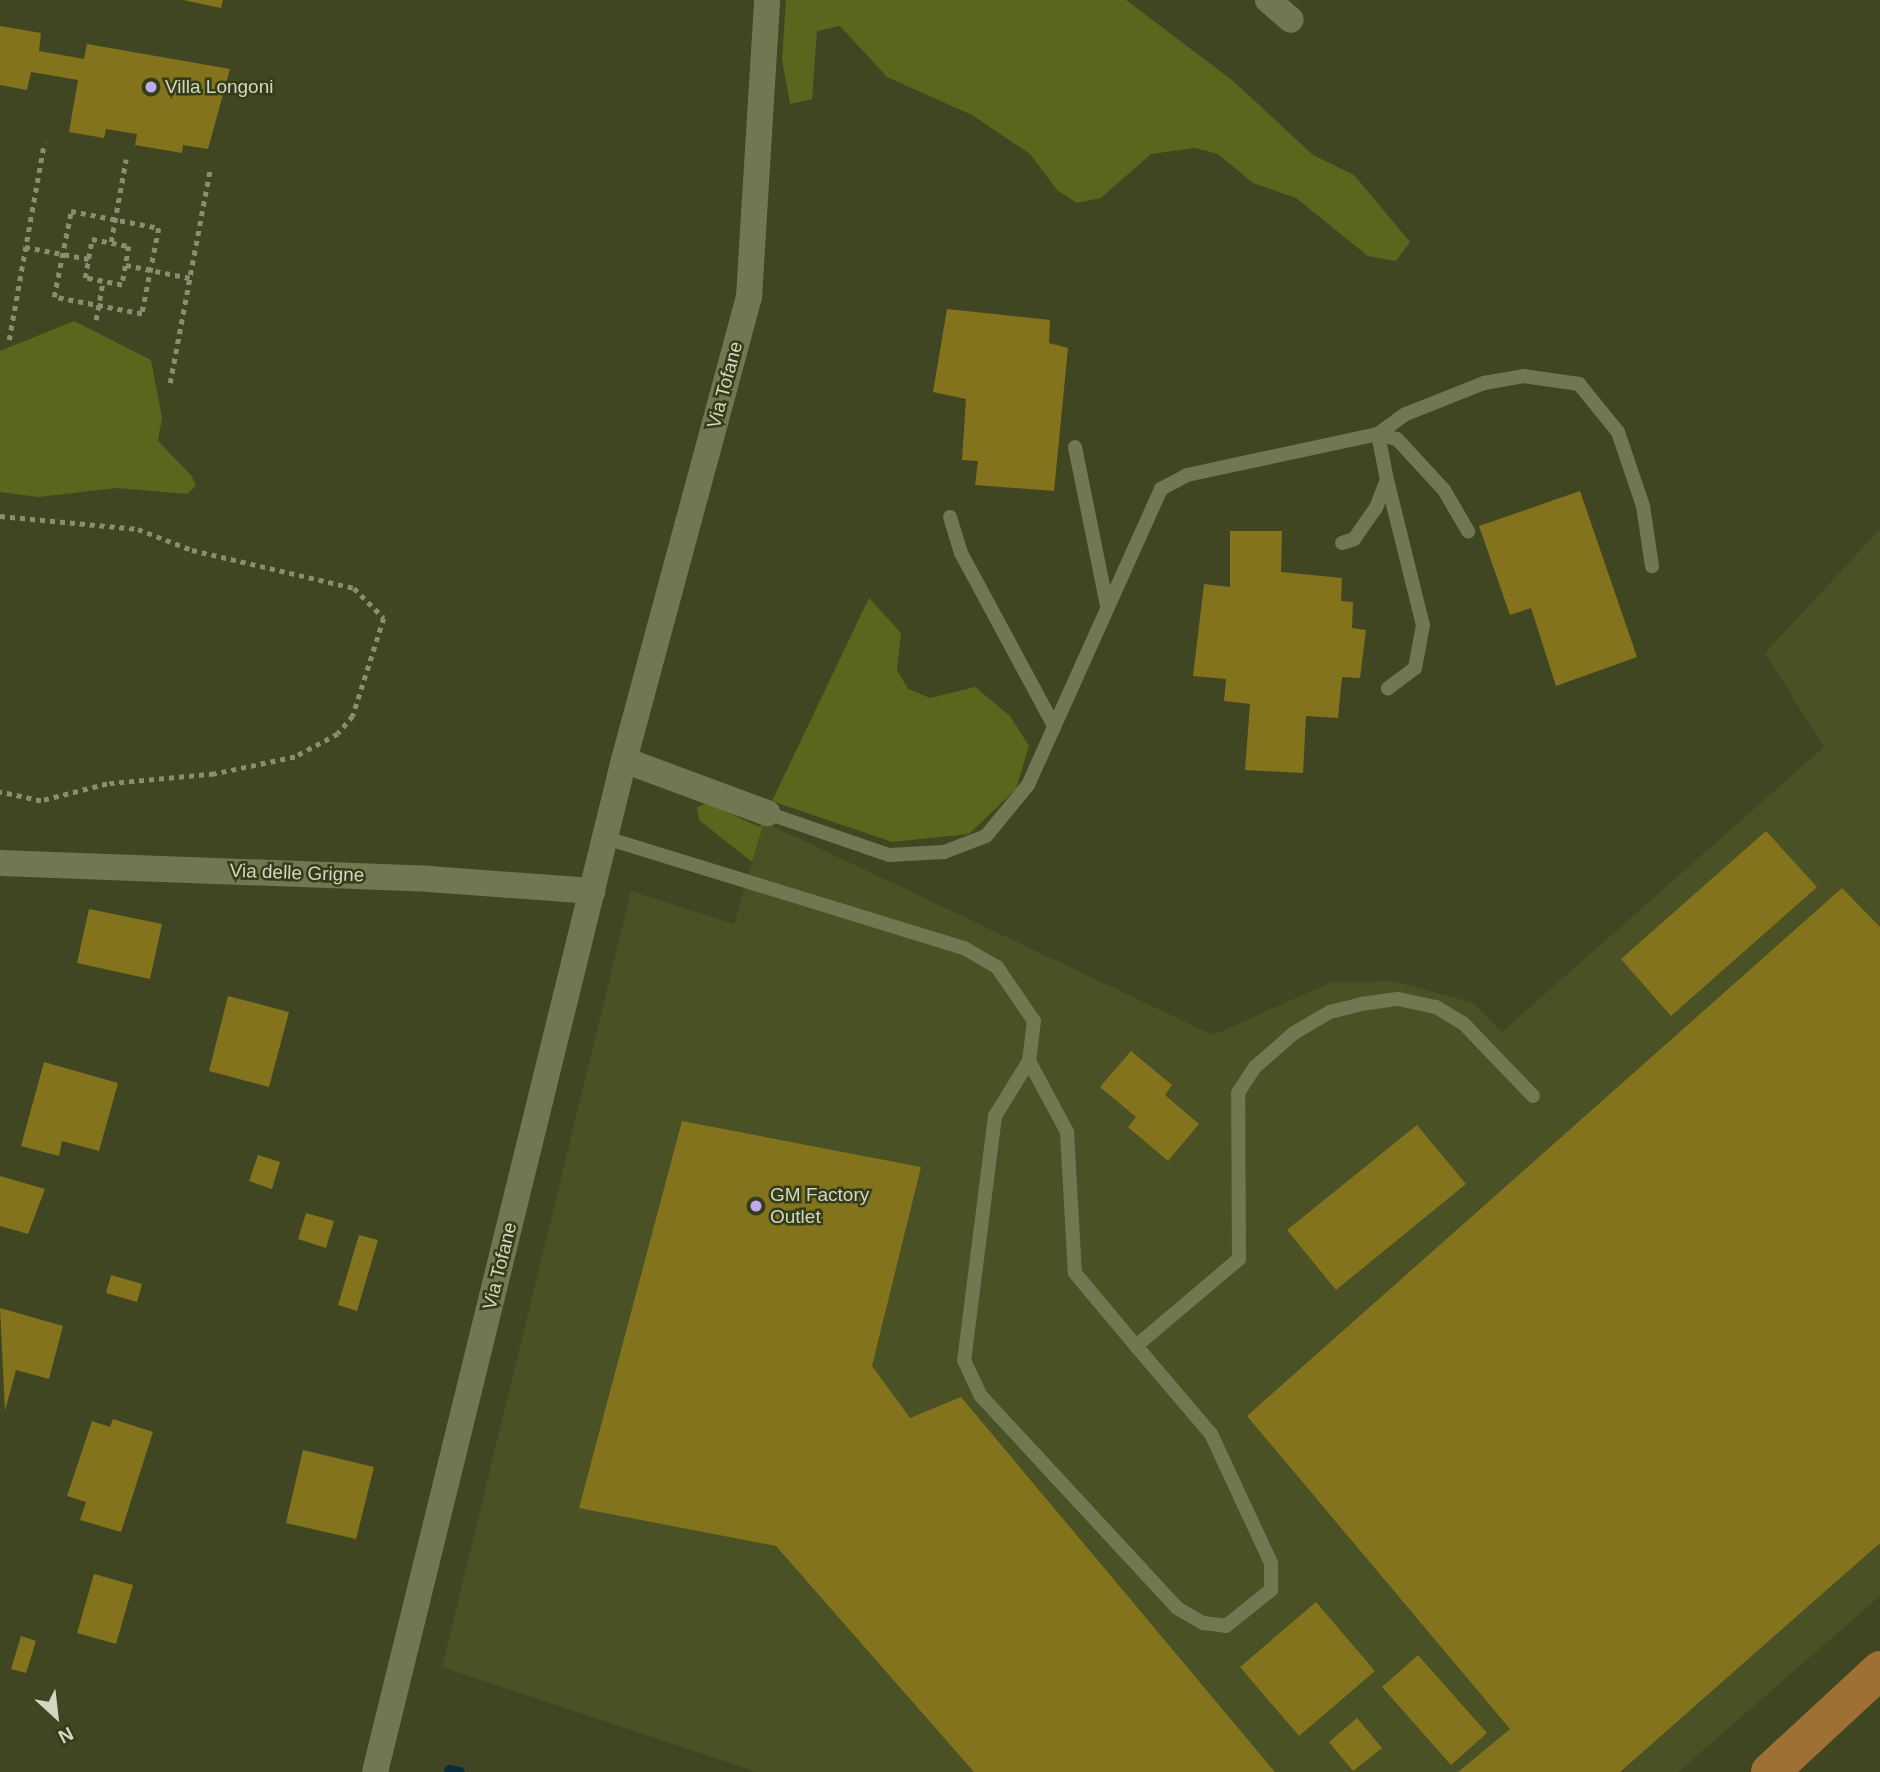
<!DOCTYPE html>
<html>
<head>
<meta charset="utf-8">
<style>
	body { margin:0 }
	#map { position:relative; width:1880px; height:1772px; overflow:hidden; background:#404622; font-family:Arial,sans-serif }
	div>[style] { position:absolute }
	.built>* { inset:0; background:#495125 }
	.green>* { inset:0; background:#5a661c }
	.stream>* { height:10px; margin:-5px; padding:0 5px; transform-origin:5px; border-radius:5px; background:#0a2c3f }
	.building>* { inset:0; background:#84731d }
	.path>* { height:4.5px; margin-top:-2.25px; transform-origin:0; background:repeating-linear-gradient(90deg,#888e71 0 5px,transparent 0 10px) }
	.service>* { height:14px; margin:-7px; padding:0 7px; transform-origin:7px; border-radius:7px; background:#707852 }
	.minor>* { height:26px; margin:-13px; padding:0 13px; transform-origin:13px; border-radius:13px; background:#707852 }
	.primary>* { height:38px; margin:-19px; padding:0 19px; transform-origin:19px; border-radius:19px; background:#9e7033 }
	.dots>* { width:19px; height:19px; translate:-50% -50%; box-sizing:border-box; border:4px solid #353c18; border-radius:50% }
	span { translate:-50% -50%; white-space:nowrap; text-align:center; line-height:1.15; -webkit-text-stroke:5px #353c18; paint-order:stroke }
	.poi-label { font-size:19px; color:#d2d7c2 }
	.left { translate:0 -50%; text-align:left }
	.street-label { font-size:19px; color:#d2d7c2 }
	.north { position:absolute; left:21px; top:1681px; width:70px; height:70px; -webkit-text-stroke:5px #353c18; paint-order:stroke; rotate:153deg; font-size:19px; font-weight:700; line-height:28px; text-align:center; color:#d2d7c2 }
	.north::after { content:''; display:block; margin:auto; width:24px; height:32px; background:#d2d7c2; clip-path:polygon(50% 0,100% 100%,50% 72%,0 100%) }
</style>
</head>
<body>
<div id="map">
	<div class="built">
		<i style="clip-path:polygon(1880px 529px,1880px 1596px,1678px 1772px,757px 1772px,442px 1667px,631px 891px,734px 924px,764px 822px,1213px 1035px,1332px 982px,1393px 981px,1473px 1003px,1502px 1032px,1824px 747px,1765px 653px)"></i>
	</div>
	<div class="green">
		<i style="clip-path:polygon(786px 0,1126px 0,1232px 80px,1313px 155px,1354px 175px,1410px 242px,1396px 261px,1368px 256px,1296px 198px,1253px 183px,1218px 154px,1195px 148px,1151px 154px,1101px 198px,1077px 203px,1057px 190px,1030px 154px,972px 115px,887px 77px,840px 26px,817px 31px,812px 99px,790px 104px,782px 60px)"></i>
		<i style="clip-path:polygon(74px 321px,151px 360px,162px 418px,158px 441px,192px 476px,196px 486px,187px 494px,117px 488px,38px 497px,0 492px,0 351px)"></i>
		<i style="clip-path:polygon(869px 598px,901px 633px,897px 670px,908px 689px,930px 698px,975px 687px,1010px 716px,1029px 746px,1016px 789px,969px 834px,892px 842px,772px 801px)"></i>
		<i style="clip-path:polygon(708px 803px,759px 827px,764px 822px,752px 862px,699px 820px,697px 807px)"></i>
	</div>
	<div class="stream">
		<i style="left:449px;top:1770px;width:11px;rotate:10deg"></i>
	</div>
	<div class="building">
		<i style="clip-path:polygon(183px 0,223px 0,221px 8px)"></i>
		<i style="clip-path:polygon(0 26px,41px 33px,39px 51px,84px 59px,87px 44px,230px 69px,208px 149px,183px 145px,182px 153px,135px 145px,137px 134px,106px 129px,104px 138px,69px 132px,78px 80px,31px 72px,27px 90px,0 85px)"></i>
		<i style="clip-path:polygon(947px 309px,1050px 320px,1049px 343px,1068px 348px,1054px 491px,975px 485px,978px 461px,962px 460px,966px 399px,933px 392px)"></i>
		<i style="clip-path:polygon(1580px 491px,1637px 657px,1556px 686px,1531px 608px,1510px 615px,1479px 526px)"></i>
		<i style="clip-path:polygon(1230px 531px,1282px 531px,1281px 572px,1342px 578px,1341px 601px,1353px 602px,1352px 628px,1366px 630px,1360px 678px,1342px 677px,1338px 718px,1306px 716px,1303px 773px,1245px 770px,1250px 704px,1224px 701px,1226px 679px,1193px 676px,1204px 584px,1230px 587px)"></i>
		<i style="clip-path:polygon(1766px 831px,1817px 887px,1671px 1016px,1621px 959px)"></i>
		<i style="clip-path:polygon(1842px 888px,1880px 927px,1880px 1543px,1620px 1772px,1458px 1772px,1510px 1729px,1247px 1416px)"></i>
		<i style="clip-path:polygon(89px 909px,162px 924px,150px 979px,77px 963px)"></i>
		<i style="clip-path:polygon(228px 996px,289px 1012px,269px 1087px,209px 1071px)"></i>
		<i style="clip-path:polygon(1131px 1051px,1172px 1085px,1165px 1095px,1199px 1124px,1168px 1161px,1128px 1127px,1136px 1117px,1100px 1087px)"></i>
		<i style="clip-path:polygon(44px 1062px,118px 1083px,99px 1151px,62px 1141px,59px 1156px,21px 1146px)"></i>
		<i style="clip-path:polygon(682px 1121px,921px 1167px,872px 1366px,910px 1418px,961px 1397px,1275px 1772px,974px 1772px,776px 1546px,579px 1508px)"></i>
		<i style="clip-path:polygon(1417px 1125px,1466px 1184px,1336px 1290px,1287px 1230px)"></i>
		<i style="clip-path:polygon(258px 1155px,280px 1162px,272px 1189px,249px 1181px)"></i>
		<i style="clip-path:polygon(0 1176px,45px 1189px,28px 1234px,0 1226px)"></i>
		<i style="clip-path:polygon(306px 1213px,334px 1221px,326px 1248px,298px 1239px)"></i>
		<i style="clip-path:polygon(359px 1235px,378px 1240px,357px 1311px,338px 1305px)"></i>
		<i style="clip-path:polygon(111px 1275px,142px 1284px,137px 1302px,106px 1293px)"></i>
		<i style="clip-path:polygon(0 1308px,63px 1326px,49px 1379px,16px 1370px,5px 1411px)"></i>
		<i style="clip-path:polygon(113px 1419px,153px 1432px,121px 1532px,80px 1520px,86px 1502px,67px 1496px,92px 1421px,110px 1427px)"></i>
		<i style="clip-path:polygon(303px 1450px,374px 1467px,356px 1539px,286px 1523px)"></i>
		<i style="clip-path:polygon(94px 1574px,133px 1585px,116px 1644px,77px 1633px)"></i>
		<i style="clip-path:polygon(1316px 1602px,1375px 1671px,1299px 1736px,1240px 1667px)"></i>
		<i style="clip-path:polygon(21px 1636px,36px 1641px,26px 1673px,11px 1669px)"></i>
		<i style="clip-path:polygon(1418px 1655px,1487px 1733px,1451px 1765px,1382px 1687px)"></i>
		<i style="clip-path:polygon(1357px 1718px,1382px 1748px,1353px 1771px,1329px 1742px)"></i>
	</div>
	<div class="path">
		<i style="left:71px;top:211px;width:90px;rotate:10.9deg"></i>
		<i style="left:159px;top:228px;width:88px;rotate:101.2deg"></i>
		<i style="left:142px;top:314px;width:90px;rotate:-169.1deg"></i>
		<i style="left:54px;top:297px;width:88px;rotate:-78.8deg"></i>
		<i style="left:92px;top:239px;width:38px;rotate:11deg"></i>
		<i style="left:129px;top:246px;width:40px;rotate:100deg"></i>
		<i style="left:122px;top:285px;width:38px;rotate:-169deg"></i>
		<i style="left:85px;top:278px;width:40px;rotate:-80deg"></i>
		<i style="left:111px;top:242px;width:84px;rotate:-79.8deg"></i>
		<i style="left:25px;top:247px;width:65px;rotate:10.6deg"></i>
		<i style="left:126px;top:265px;width:65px;rotate:11.5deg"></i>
		<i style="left:96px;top:320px;width:39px;rotate:-80deg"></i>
		<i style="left:9px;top:340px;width:200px;rotate:-79.9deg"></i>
		<i style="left:170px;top:383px;width:218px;rotate:-79.4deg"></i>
		<i style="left:0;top:516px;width:139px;rotate:5.4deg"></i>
		<i style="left:138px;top:529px;width:58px;rotate:21.3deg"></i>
		<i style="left:192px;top:550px;width:166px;rotate:13.2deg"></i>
		<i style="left:354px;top:588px;width:42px;rotate:45deg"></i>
		<i style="left:384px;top:618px;width:103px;rotate:107.6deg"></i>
		<i style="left:353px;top:716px;width:23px;rotate:130deg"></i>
		<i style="left:338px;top:734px;width:49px;rotate:151.9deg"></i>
		<i style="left:295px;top:757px;width:83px;rotate:168.1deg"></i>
		<i style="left:214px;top:774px;width:107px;rotate:174.7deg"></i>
		<i style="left:107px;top:784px;width:68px;rotate:165.6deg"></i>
		<i style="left:41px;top:801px;width:42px;rotate:-167.6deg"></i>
	</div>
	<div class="service">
		<i style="left:1378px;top:434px;width:34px;rotate:-36deg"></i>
		<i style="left:1406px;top:414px;width:84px;rotate:-21.7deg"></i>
		<i style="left:1484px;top:383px;width:40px;rotate:-10deg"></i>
		<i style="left:1523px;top:376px;width:57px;rotate:8.1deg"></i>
		<i style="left:1579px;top:384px;width:62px;rotate:50.9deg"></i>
		<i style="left:1618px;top:432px;width:78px;rotate:71.3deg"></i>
		<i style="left:1643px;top:506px;width:61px;rotate:81.5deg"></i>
		<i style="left:1075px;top:447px;width:162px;rotate:78.6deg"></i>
		<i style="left:1387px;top:480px;width:149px;rotate:76.1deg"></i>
		<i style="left:1423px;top:625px;width:44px;rotate:100.5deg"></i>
		<i style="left:1415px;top:668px;width:34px;rotate:143deg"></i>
		<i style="left:950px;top:517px;width:38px;rotate:73deg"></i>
		<i style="left:961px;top:553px;width:196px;rotate:61.7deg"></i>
		<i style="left:1342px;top:543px;width:13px;rotate:-18deg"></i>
		<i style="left:1354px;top:539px;width:38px;rotate:-55deg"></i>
		<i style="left:1376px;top:508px;width:30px;rotate:-69deg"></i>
		<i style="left:1387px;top:480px;width:47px;rotate:-101.1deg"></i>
		<i style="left:767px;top:813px;width:129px;rotate:19deg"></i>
		<i style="left:889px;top:855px;width:55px;rotate:-3.1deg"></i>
		<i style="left:944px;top:852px;width:45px;rotate:-20.9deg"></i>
		<i style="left:986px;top:836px;width:66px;rotate:-50.5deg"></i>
		<i style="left:1028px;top:785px;width:325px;rotate:-65.8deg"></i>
		<i style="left:1161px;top:489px;width:30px;rotate:-28deg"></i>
		<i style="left:1187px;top:475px;width:195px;rotate:-12.1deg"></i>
		<i style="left:1378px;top:434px;width:20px;rotate:15deg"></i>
		<i style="left:1397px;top:439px;width:69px;rotate:47.3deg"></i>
		<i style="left:1444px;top:490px;width:48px;rotate:59.7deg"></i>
		<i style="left:606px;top:838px;width:375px;rotate:17.1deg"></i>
		<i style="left:964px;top:948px;width:38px;rotate:30deg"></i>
		<i style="left:997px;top:967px;width:65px;rotate:55.6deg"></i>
		<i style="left:1034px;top:1021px;width:40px;rotate:97.1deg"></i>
		<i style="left:1029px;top:1061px;width:65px;rotate:121.7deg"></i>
		<i style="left:995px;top:1116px;width:246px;rotate:97.2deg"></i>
		<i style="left:964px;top:1360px;width:38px;rotate:65deg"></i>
		<i style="left:980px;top:1395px;width:290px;rotate:47.2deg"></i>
		<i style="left:1177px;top:1608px;width:30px;rotate:30deg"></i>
		<i style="left:1203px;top:1623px;width:23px;rotate:7deg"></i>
		<i style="left:1226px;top:1626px;width:58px;rotate:-38.7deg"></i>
		<i style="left:1271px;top:1590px;width:27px;rotate:-90deg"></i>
		<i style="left:1271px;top:1563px;width:142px;rotate:-114.9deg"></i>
		<i style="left:1211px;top:1434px;width:116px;rotate:-130.4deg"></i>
		<i style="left:1029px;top:1061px;width:81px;rotate:61.8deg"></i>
		<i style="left:1067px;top:1132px;width:141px;rotate:86.8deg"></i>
		<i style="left:1075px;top:1273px;width:95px;rotate:50.1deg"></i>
		<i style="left:1136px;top:1346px;width:135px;rotate:-40.2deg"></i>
		<i style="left:1239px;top:1259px;width:166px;rotate:-90.3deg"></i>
		<i style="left:1238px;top:1093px;width:31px;rotate:-57deg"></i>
		<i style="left:1255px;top:1067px;width:52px;rotate:-41.1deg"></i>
		<i style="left:1294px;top:1033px;width:42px;rotate:-30.3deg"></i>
		<i style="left:1330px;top:1012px;width:32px;rotate:-14deg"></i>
		<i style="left:1361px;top:1004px;width:37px;rotate:-8deg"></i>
		<i style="left:1398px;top:999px;width:39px;rotate:12deg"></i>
		<i style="left:1436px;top:1007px;width:31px;rotate:31deg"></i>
		<i style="left:1463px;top:1023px;width:101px;rotate:46.2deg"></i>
	</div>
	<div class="minor">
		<i style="left:1268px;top:0;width:30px;rotate:41deg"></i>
		<i style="left:624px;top:760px;width:153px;rotate:20.3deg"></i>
		<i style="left:0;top:863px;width:429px;rotate:2.1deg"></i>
		<i style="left:429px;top:879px;width:164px;rotate:4.2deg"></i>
		<i style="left:375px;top:1772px;width:1042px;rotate:-76.18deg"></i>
		<i style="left:624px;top:760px;width:480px;rotate:-74.9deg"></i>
		<i style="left:749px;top:297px;width:298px;rotate:-86.5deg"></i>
	</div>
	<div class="primary">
		<i style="left:1770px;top:1772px;width:150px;rotate:-42.8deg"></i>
	</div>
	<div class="dots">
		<i style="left:151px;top:87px;background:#bfa8f4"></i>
		<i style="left:756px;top:1206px;background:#bfa8f4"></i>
	</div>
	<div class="poi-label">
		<span class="left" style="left:165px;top:87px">Villa Longoni</span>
		<span class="left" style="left:770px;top:1206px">GM Factory<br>Outlet</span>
	</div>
	<div class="street-label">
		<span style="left:725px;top:385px;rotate:-75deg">Via Tofane</span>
		<span style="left:297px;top:873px;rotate:2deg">Via delle Grigne</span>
		<span style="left:500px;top:1266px;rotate:-76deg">Via Tofane</span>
	</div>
	<div class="north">N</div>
</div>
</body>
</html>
